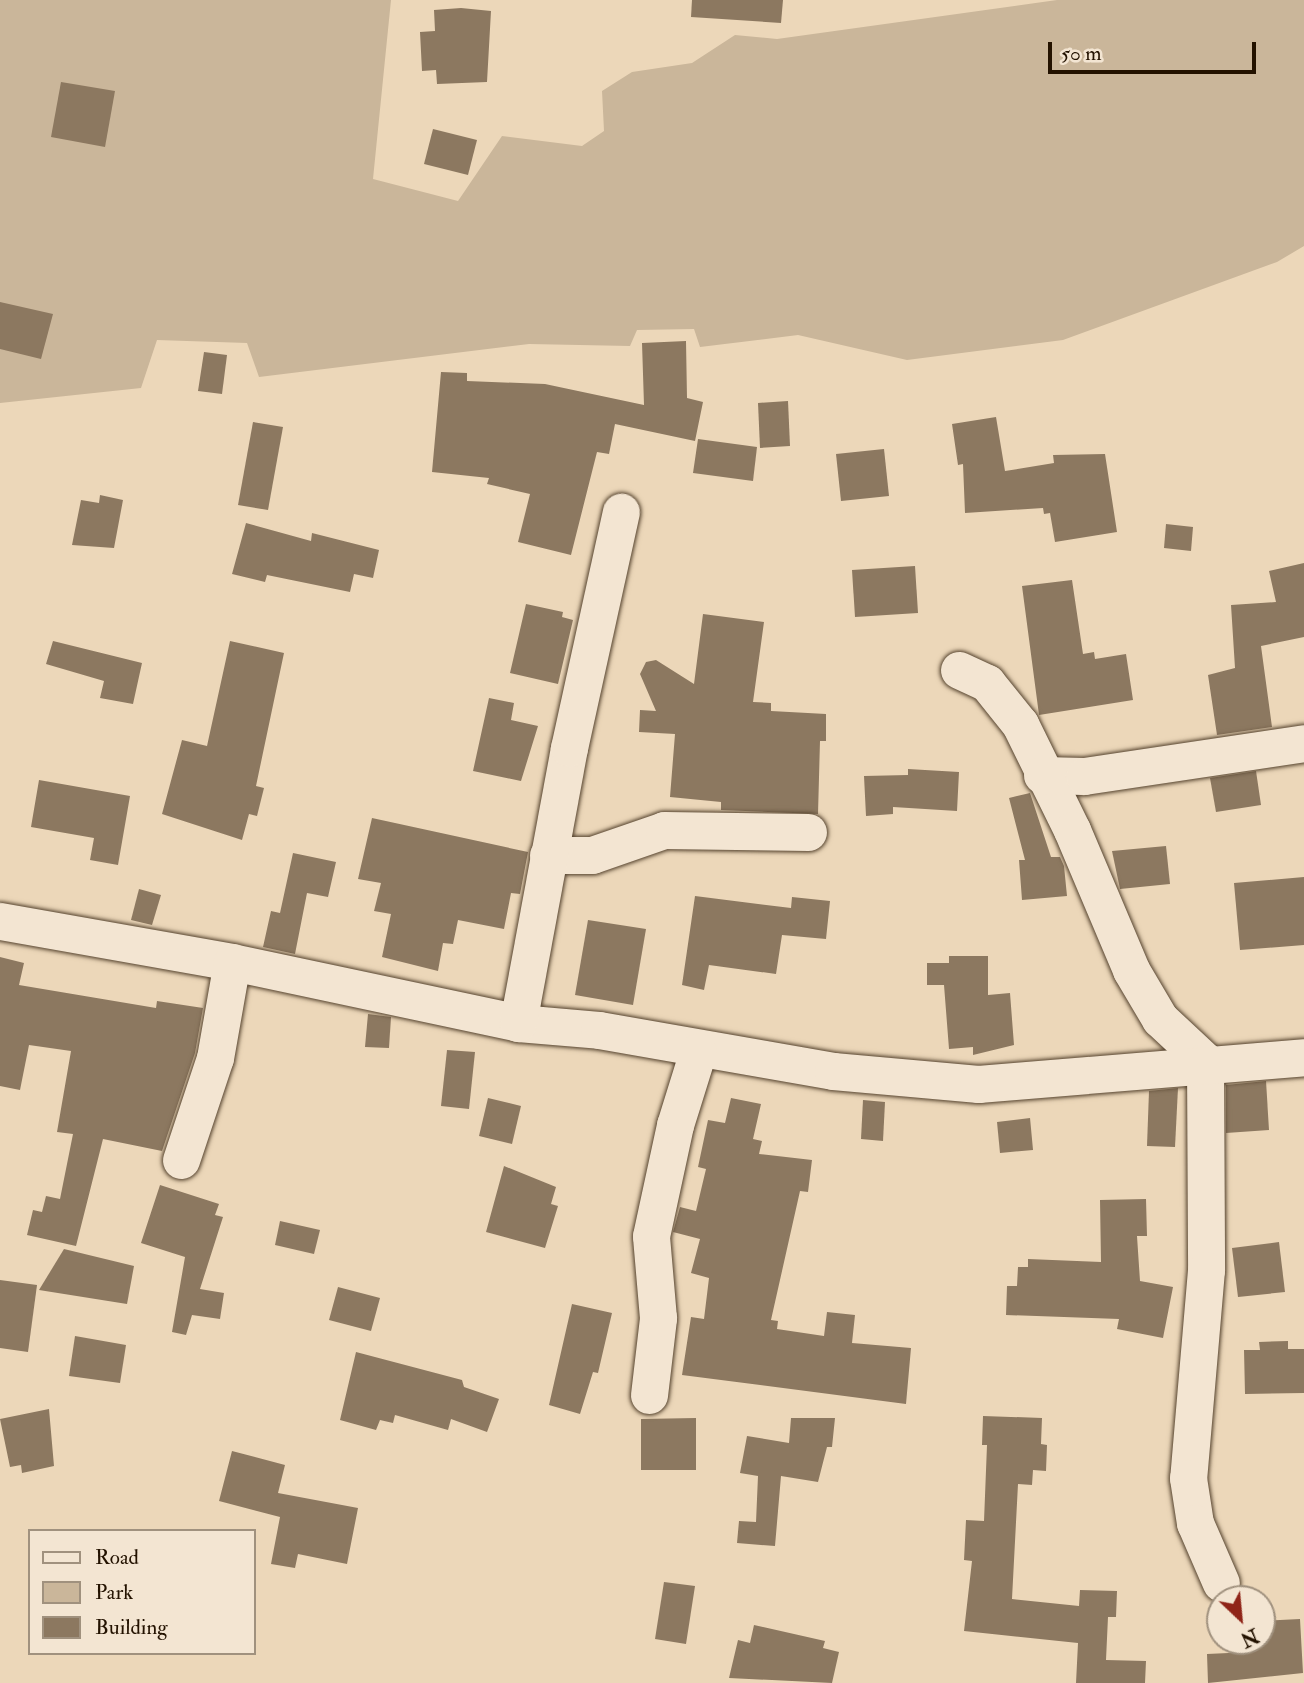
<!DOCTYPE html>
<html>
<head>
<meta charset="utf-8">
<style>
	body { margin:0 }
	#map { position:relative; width:1304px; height:1683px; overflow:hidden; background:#ecd7b9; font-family:"IM FELL Double Pica",serif }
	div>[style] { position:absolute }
	.green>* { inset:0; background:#cab69a }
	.building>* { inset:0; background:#8c7860 }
	.roads { filter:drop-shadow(0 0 2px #55432e) drop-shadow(0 0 2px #55432e) }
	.minor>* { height:37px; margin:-18.5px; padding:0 18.5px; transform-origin:18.5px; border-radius:18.5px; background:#f3e5d2 }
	span { translate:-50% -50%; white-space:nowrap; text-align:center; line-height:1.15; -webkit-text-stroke:7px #f3e5d2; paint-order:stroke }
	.legend { position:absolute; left:28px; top:1529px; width:228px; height:126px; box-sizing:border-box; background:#f3e5d2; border:2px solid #a0917e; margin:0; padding:9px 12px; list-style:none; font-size:21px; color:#231200 }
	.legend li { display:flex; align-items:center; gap:14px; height:35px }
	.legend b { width:35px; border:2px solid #a0917e }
	.north { position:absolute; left:1206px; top:1585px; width:70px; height:70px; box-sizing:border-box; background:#f3e5d2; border:2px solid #a0917e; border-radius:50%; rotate:154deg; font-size:19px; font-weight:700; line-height:28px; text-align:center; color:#231200 }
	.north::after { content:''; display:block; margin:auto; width:24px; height:32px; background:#8f2418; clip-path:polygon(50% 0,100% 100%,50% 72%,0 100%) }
	.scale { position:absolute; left:1048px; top:42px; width:208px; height:32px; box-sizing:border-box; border:4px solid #231200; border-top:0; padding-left:9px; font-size:21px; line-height:24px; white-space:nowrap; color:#231200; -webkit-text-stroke:5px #f3e5d2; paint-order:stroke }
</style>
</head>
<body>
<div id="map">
	<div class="green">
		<i style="clip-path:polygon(0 0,391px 0,373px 179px,458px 201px,502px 136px,582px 146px,604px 131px,602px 91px,632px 72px,692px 63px,735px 35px,777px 39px,1057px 0,1304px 0,1304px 246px,1277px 262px,1063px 340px,907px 360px,798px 335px,700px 347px,694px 329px,637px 330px,630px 346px,529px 344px,259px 377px,247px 343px,157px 340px,141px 388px,0 403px)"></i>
	</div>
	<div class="building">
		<i style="clip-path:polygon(692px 0,783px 0,781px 23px,691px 17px)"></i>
		<i style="clip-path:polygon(461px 8px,491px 11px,487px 82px,437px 84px,436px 70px,422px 71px,420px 32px,435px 31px,434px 10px)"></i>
		<i style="clip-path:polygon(61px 82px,115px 91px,105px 147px,51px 137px)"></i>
		<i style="clip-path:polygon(433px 129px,477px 140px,468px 175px,424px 164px)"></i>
		<i style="clip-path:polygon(0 302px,53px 314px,41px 359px,0 349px)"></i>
		<i style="clip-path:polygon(686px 341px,687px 398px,703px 402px,695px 441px,615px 424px,609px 454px,597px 452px,571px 555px,518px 542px,530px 494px,487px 484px,489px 478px,432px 472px,441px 372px,467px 373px,467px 381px,545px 384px,644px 405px,642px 343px)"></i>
		<i style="clip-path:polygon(204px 352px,227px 355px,222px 394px,198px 391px)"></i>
		<i style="clip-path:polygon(788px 401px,790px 446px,760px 448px,758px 403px)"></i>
		<i style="clip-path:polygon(996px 417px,1005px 471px,1054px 463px,1053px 455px,1105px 454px,1117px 532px,1055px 542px,1050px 513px,1044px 514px,1043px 508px,965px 513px,963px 464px,958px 465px,952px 424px)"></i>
		<i style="clip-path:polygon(253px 422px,283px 427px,268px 510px,238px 505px)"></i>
		<i style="clip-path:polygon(698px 439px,757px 447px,753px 481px,693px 473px)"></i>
		<i style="clip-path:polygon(884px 449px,889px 496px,841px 501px,836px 454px)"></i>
		<i style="clip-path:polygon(100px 495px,123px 500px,114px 548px,72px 545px,81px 500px,99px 503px)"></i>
		<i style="clip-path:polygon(246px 523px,311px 541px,312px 533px,379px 550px,373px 578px,354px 574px,350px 592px,267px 575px,265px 582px,232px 574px)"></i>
		<i style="clip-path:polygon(1166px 524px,1193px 527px,1191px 551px,1164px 548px)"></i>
		<i style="clip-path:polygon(1304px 563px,1304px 637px,1261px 646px,1272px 727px,1217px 735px,1208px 675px,1235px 668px,1231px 605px,1276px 602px,1269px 571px)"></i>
		<i style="clip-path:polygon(915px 566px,918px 613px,855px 617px,852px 570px)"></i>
		<i style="clip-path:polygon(1072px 580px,1083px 654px,1094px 652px,1095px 659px,1126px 654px,1133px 700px,1039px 715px,1022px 586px)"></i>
		<i style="clip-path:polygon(526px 604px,563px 612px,562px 617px,573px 620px,558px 684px,510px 673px)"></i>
		<i style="clip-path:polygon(703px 614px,764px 622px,753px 702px,771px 703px,771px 711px,826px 714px,826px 741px,820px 741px,818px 814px,721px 810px,721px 802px,670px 797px,675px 734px,639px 732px,640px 710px,656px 711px,640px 674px,646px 662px,656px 660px,694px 684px)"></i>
		<i style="clip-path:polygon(53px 641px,142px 663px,133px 704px,100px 698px,104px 681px,46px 664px)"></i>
		<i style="clip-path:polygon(230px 641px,284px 653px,256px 786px,264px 788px,257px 816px,249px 814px,242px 840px,162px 814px,182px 740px,207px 746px)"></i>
		<i style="clip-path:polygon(489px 698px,514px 703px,511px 720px,538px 726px,521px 781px,473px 771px)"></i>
		<i style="clip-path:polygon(908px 769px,959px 772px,957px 811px,893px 807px,893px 814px,866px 816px,864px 776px,908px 775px)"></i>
		<i style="clip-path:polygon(1256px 771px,1261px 805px,1216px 812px,1210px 778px)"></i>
		<i style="clip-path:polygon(39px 780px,130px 796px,118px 865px,90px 860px,94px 838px,31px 827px)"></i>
		<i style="clip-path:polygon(1030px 793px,1051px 857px,1060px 857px,1064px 866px,1067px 896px,1022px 900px,1019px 860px,1025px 860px,1009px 798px)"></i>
		<i style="clip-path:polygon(372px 818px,528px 852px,520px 894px,511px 893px,504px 929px,458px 920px,453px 944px,443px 943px,438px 971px,382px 957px,391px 914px,374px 911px,381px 883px,358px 879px)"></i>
		<i style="clip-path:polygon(1166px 846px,1170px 884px,1120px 889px,1112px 851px)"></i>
		<i style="clip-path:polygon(293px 853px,336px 862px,328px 897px,307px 893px,295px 954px,263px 947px,271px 911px,280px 913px)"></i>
		<i style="clip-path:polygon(1304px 877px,1304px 945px,1240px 950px,1234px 883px)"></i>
		<i style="clip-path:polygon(139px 889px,161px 895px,152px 925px,131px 920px)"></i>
		<i style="clip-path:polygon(695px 896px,791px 908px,792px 897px,830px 901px,826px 939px,782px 935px,776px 974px,709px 965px,704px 990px,682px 985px)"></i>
		<i style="clip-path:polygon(588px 920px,646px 929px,633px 1005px,575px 995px)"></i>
		<i style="clip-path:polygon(949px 956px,988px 956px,988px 995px,1010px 993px,1014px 1045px,973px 1055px,973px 1047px,949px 1049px,944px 985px,927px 985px,927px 963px,949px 963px)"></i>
		<i style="clip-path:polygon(0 957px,24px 963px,19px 985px,156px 1008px,157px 1001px,203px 1008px,195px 1053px,162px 1151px,103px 1139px,76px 1246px,27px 1235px,33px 1210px,42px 1212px,46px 1196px,60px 1199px,73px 1134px,57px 1132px,71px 1051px,29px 1045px,20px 1090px,0 1086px)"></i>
		<i style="clip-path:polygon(368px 1014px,391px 1017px,389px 1048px,365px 1047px)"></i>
		<i style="clip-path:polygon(447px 1050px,475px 1052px,469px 1109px,441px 1106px)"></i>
		<i style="clip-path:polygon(1266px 1081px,1269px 1130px,1226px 1133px,1226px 1085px)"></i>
		<i style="clip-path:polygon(1178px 1088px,1175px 1147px,1147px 1146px,1149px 1091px)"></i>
		<i style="clip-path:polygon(488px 1098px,521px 1106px,512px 1144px,479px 1136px)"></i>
		<i style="clip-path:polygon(731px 1098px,761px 1104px,753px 1139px,762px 1141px,759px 1154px,812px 1160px,808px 1192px,800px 1191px,771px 1320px,778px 1321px,777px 1329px,824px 1336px,827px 1312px,855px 1315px,852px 1343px,911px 1348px,906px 1404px,682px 1375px,691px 1317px,704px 1319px,709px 1278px,691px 1273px,700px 1239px,673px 1232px,680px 1207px,696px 1211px,706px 1169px,698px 1167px,708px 1120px,725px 1123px)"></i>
		<i style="clip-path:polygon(863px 1100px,885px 1102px,883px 1141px,861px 1139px)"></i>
		<i style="clip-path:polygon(1030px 1118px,1033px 1150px,1000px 1153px,997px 1122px)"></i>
		<i style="clip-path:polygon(504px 1166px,556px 1187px,551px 1204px,558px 1206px,545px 1248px,486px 1232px)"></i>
		<i style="clip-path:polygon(160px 1185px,219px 1204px,215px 1215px,223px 1217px,200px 1289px,224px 1293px,220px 1319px,192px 1315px,186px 1335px,172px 1332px,185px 1257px,141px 1243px)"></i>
		<i style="clip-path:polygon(1146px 1199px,1147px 1236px,1137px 1236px,1140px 1281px,1173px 1287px,1163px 1338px,1117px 1329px,1119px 1319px,1006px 1315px,1007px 1286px,1017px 1286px,1018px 1267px,1028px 1267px,1028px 1259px,1101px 1262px,1100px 1200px)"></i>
		<i style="clip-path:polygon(280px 1221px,320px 1230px,314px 1254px,275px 1245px)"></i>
		<i style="clip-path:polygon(1279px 1242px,1285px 1292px,1238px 1297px,1232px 1248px)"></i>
		<i style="clip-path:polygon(64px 1249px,134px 1266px,127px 1304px,39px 1290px)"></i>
		<i style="clip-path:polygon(0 1280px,37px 1285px,28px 1352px,0 1348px)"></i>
		<i style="clip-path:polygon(338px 1287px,380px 1298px,371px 1331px,329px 1320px)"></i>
		<i style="clip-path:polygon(572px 1304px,612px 1313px,598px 1373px,593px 1372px,580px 1414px,549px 1405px)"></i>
		<i style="clip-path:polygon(75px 1336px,126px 1345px,120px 1383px,69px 1376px)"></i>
		<i style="clip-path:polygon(1288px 1341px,1288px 1349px,1304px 1349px,1304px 1393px,1245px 1394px,1244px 1350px,1260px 1350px,1259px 1342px)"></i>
		<i style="clip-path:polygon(356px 1352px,462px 1380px,464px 1387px,499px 1399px,487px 1432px,451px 1419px,448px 1430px,395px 1415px,393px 1423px,380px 1420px,376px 1430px,340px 1420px)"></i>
		<i style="clip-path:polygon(49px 1409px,54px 1466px,22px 1473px,21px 1465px,10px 1467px,0 1419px)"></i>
		<i style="clip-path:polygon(983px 1416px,1042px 1418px,1041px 1444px,1047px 1445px,1046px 1471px,1033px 1470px,1032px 1485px,1018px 1484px,1012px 1599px,1079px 1606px,1080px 1590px,1117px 1591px,1116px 1617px,1108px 1617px,1106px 1660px,1146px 1661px,1145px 1683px,1076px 1683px,1078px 1643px,964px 1631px,972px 1561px,964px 1560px,966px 1520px,984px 1521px,987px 1445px,982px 1445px)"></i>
		<i style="clip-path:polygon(696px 1418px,696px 1470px,641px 1470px,641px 1419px)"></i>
		<i style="clip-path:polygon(791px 1418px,835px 1418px,832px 1447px,827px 1447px,818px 1482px,781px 1476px,775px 1546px,737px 1543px,739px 1521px,756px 1522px,758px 1476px,740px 1473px,747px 1436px,789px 1443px)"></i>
		<i style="clip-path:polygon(232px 1451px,285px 1465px,278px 1493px,358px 1508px,347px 1564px,298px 1554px,295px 1568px,271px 1564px,280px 1517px,219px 1501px)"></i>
		<i style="clip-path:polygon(664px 1582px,695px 1586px,686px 1644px,655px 1639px)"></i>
		<i style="clip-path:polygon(1300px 1619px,1303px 1673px,1208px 1683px,1207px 1654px,1250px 1652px,1250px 1641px,1262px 1641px,1262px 1621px)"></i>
		<i style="clip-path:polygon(754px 1625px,825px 1641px,823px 1648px,839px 1652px,832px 1683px,729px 1678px,738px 1640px,750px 1643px)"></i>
	</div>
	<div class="roads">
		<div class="minor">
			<i style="left:959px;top:670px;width:31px;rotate:25deg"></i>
			<i style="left:987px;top:683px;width:53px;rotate:51.2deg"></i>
			<i style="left:1020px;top:724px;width:118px;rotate:63.9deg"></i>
			<i style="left:1072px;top:830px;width:152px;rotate:67.1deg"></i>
			<i style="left:1131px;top:970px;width:57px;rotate:59.4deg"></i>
			<i style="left:1160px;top:1019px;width:62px;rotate:43deg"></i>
			<i style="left:1205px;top:1061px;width:209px;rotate:89.7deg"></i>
			<i style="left:1206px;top:1270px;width:209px;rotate:94.9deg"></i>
			<i style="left:1188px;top:1478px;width:46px;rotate:81.2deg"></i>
			<i style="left:1195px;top:1523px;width:65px;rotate:66.6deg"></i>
			<i style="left:1042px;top:775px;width:42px;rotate:1.4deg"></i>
			<i style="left:1084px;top:776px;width:222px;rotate:-8.5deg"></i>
			<i style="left:548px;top:855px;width:44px"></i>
			<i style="left:592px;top:855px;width:76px;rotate:-19.1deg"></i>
			<i style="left:664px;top:830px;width:144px;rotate:0.8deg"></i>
			<i style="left:0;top:921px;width:236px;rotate:10deg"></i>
			<i style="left:232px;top:962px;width:292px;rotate:12deg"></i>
			<i style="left:518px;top:1023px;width:81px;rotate:4.9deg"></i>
			<i style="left:599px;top:1030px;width:238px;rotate:9.9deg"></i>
			<i style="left:833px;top:1071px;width:146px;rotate:5.1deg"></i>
			<i style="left:978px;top:1084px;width:327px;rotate:-4.7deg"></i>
			<i style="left:518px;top:1023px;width:280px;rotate:-79.5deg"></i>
			<i style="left:569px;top:748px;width:242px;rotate:-77.6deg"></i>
			<i style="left:181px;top:1160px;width:108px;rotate:-71.6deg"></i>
			<i style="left:215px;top:1058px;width:97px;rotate:-80deg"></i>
			<i style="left:649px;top:1395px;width:78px;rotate:-83.3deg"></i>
			<i style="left:658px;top:1318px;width:82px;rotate:-94.9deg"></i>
			<i style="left:651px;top:1236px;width:114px;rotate:-77.8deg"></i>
			<i style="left:675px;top:1125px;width:77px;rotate:-72.7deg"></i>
		</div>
	</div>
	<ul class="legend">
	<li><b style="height:9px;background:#f3e5d2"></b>Road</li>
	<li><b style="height:19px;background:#cab69a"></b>Park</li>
	<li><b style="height:19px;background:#8c7860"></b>Building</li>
	</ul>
	<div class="north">N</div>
	<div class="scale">50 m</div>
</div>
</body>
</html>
